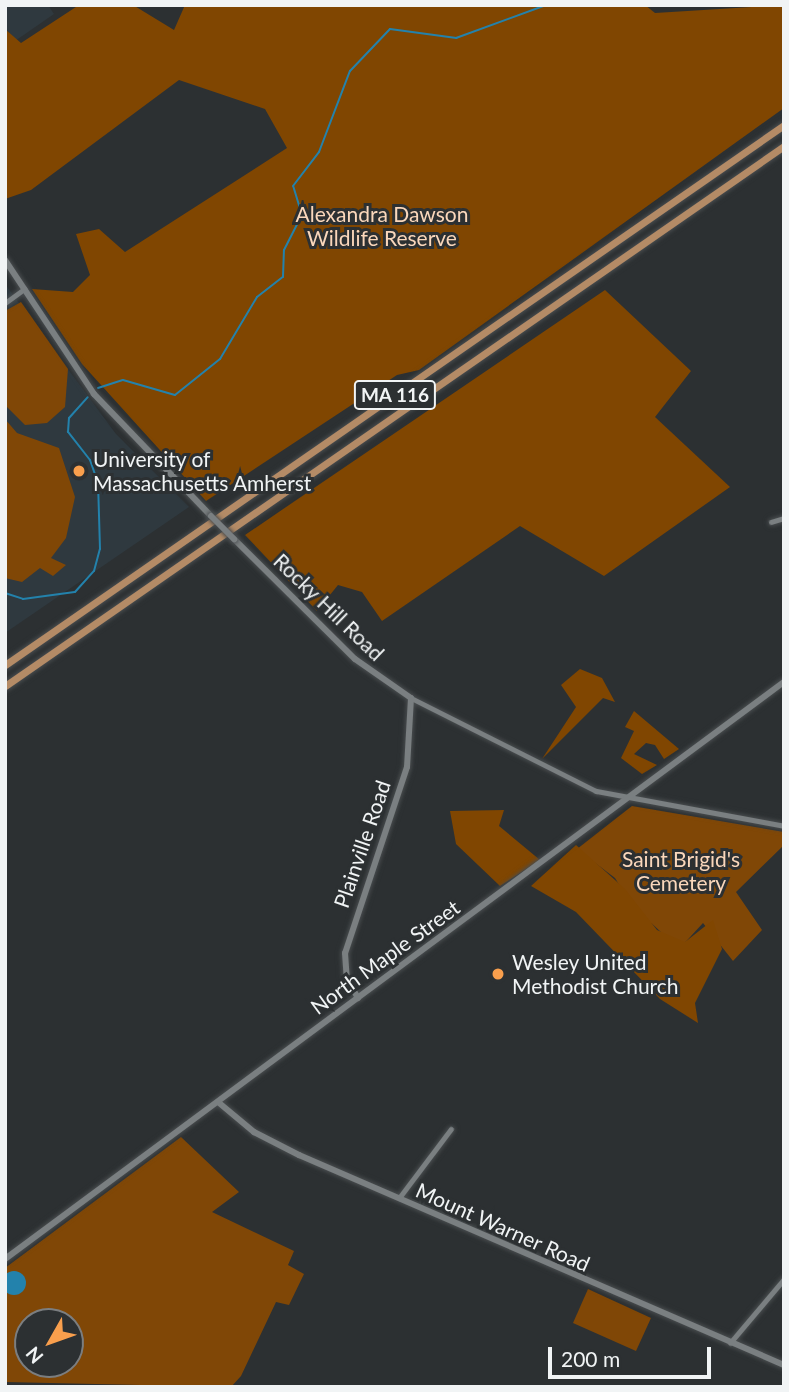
<!DOCTYPE html>
<html>
<head>
<meta charset="utf-8">
<style>
	body { margin:0 }
	#map { position:relative; width:789px; height:1392px; overflow:hidden; background:#2c3032; font-family:Lato,sans-serif }
	div>[style] { position:absolute }
	.built>* { inset:0; background:#2f393f }
	.green>* { inset:0; background:#804706 }
	.forest>* { inset:0; background:#804601 }
	.water>* { inset:0; background:#2382ac }
	.round { border-radius:50% }
	.stream>* { height:2px; margin:-1px; padding:0 1px; transform-origin:1px; border-radius:1px; background:#2382ac }
	.roads { filter:drop-shadow(0 0 2px #494d4f) drop-shadow(0 0 2px #494d4f) }
	.minor>* { height:4.5px; margin:-2.25px; padding:0 2.25px; transform-origin:2.25px; border-radius:2.25px; background:#7a7f81 }
	.tertiary>* { height:5px; margin:-2.5px; padding:0 2.5px; transform-origin:2.5px; border-radius:2.5px; background:#7a7f81 }
	.secondary>* { height:6px; margin:-3px; padding:0 3px; transform-origin:3px; border-radius:3px; background:#7a7f81 }
	.primary>* { height:7px; margin:-3.5px; padding:0 3.5px; transform-origin:3.5px; border-radius:3.5px; background:#b48b66 }
	.bridges { filter:drop-shadow(0 0 2px #494d4f) drop-shadow(0 0 2px #494d4f) }
	.secondary-bridge>* { height:6px; margin:-3px; padding:0 3px; transform-origin:3px; border-radius:3px; background:#7a7f81 }
	.dots>* { width:19px; height:19px; translate:-50% -50%; box-sizing:border-box; border:4px solid #2c3032; border-radius:50% }
	span { translate:-50% -50%; white-space:nowrap; text-align:center; line-height:1.15; -webkit-text-stroke:6px #2c3032; paint-order:stroke }
	.shield-label span { padding:2px 5px; background:#2c3032; border:2px solid; border-radius:5px; -webkit-text-stroke-width:0 }
	.shield-label { font-size:19px; color:#f1f4f5; font-weight:700 }
	.park-label { font-size:21px; color:#fad7bb }
	.poi-label { font-size:21px; color:#f1f4f5 }
	.left { translate:0 -50%; text-align:left }
	.street-label { font-size:21px; color:#f1f4f5 }
	.frame { position:absolute; inset:0; border:7px solid #f1f4f5; pointer-events:none }
	.north { position:absolute; left:14px; top:1308px; width:70px; height:70px; box-sizing:border-box; background:#2c3032; border:2px solid #7b7e80; border-radius:50%; rotate:230deg; font-size:19px; font-weight:700; line-height:28px; text-align:center; color:#f1f4f5 }
	.north::after { content:''; display:block; margin:auto; width:24px; height:32px; background:#f99f4d; clip-path:polygon(50% 0,100% 100%,50% 72%,0 100%) }
	.scale { position:absolute; left:548px; top:1347px; width:163px; height:32px; box-sizing:border-box; border:4px solid #f1f4f5; border-top:0; padding-left:9px; font-size:21px; line-height:24px; white-space:nowrap; color:#f1f4f5; -webkit-text-stroke:5px #2c3032; paint-order:stroke }
</style>
</head>
<body>
<div id="map">
	<div class="built">
		<i style="clip-path:polygon(5px 5px,48px 5px,54px 14px,15px 41px,5px 27px)"></i>
		<i style="clip-path:polygon(5px 284px,116px 434px,189px 507px,5px 633px)"></i>
	</div>
	<div class="green">
		<i style="clip-path:polygon(21px 302px,68px 369px,65px 407px,47px 423px,25px 425px,5px 405px,5px 311px)"></i>
		<i style="clip-path:polygon(5px 419px,17px 433px,59px 448px,75px 497px,66px 538px,51px 558px,66px 565px,53px 576px,40px 568px,22px 582px,5px 578px)"></i>
		<i style="clip-path:polygon(632px 806px,784px 832px,784px 845px,736px 892px,762px 930px,733px 961px,703px 923px,679px 949px,631px 904px,615px 878px,577px 849px)"></i>
		<i style="clip-path:polygon(evenodd,181px 1137px,239px 1192px,212px 1212px,294px 1251px,288px 1265px,304px 1274px,289px 1305px,276px 1302px,241px 1376px,231px 1387px,5px 1382px,5px 1268px,181px 1137px,28px 1322px,70px 1322px,70px 1364px,28px 1364px,28px 1322px)"></i>
		<i style="clip-path:polygon(588px 1289px,651px 1318px,636px 1351px,573px 1323px)"></i>
	</div>
	<div class="forest">
		<i style="clip-path:polygon(79px 5px,133px 5px,174px 30px,185px 5px,645px 5px,655px 13px,784px 5px,784px 108px,419px 370px,397px 375px,206px 501px,82px 364px,32px 289px,73px 292px,90px 275px,76px 234px,99px 229px,125px 252px,287px 148px,265px 109px,179px 80px,31px 190px,5px 199px,5px 29px,21px 43px)"></i>
		<i style="clip-path:polygon(605px 290px,691px 371px,655px 417px,730px 487px,604px 576px,520px 526px,382px 621px,362px 592px,338px 585px,317px 611px,245px 535px)"></i>
		<i style="clip-path:polygon(580px 669px,602px 678px,615px 702px,603px 698px,542px 759px,576px 707px,561px 685px)"></i>
		<i style="clip-path:polygon(634px 711px,679px 749px,664px 759px,655px 745px,646px 743px,634px 754px,657px 765px,642px 774px,621px 758px,634px 731px,625px 727px)"></i>
		<i style="clip-path:polygon(504px 810px,499px 826px,540px 860px,500px 886px,456px 844px,450px 811px)"></i>
		<i style="clip-path:polygon(576px 845px,625px 889px,657px 930px,685px 942px,713px 920px,722px 949px,695px 1003px,698px 1023px,660px 999px,576px 912px,531px 886px)"></i>
	</div>
	<div class="water">
		<i class="round" style="left:2px;top:1271px;width:24px;height:24px"></i>
	</div>
	<div class="stream">
		<i style="left:98px;top:388px;width:26px;rotate:-18deg"></i>
		<i style="left:123px;top:380px;width:54px;rotate:16.1deg"></i>
		<i style="left:175px;top:395px;width:58px;rotate:-38.7deg"></i>
		<i style="left:220px;top:359px;width:72px;rotate:-59.2deg"></i>
		<i style="left:257px;top:297px;width:33px;rotate:-38deg"></i>
		<i style="left:283px;top:277px;width:27px;rotate:-88deg"></i>
		<i style="left:284px;top:250px;width:39px;rotate:-63deg"></i>
		<i style="left:302px;top:215px;width:30px;rotate:-107deg"></i>
		<i style="left:293px;top:186px;width:43px;rotate:-52.6deg"></i>
		<i style="left:319px;top:152px;width:87px;rotate:-69.1deg"></i>
		<i style="left:350px;top:71px;width:58px;rotate:-46.4deg"></i>
		<i style="left:390px;top:29px;width:67px;rotate:7.8deg"></i>
		<i style="left:456px;top:38px;width:96px;rotate:-20.1deg"></i>
		<i style="left:5px;top:593px;width:19px;rotate:18deg"></i>
		<i style="left:23px;top:599px;width:52px;rotate:-7.7deg"></i>
		<i style="left:75px;top:592px;width:28px;rotate:-48deg"></i>
		<i style="left:94px;top:571px;width:23px;rotate:-75deg"></i>
		<i style="left:100px;top:549px;width:66px;rotate:-91.7deg"></i>
		<i style="left:98px;top:483px;width:24px;rotate:-109deg"></i>
		<i style="left:90px;top:460px;width:36px;rotate:-128deg"></i>
		<i style="left:68px;top:432px;width:14px;rotate:-86deg"></i>
		<i style="left:69px;top:418px;width:28px;rotate:-48deg"></i>
	</div>
	<div class="roads">
		<div class="minor">
			<i style="left:5px;top:303px;width:24px;rotate:-36deg"></i>
			<i style="left:771px;top:522px;width:14px;rotate:-17deg"></i>
			<i style="left:399px;top:1198px;width:86px;rotate:-53deg"></i>
			<i style="left:730px;top:1343px;width:84px;rotate:-49.8deg"></i>
		</div>
		<div class="tertiary">
			<i style="left:411px;top:698px;width:207px;rotate:26.7deg"></i>
			<i style="left:596px;top:791px;width:191px;rotate:10.5deg"></i>
		</div>
		<div class="secondary">
			<i style="left:5px;top:260px;width:161px;rotate:56.4deg"></i>
			<i style="left:94px;top:394px;width:169px;rotate:46.2deg"></i>
			<i style="left:234px;top:539px;width:170px;rotate:44.8deg"></i>
			<i style="left:355px;top:659px;width:68px;rotate:34.9deg"></i>
			<i style="left:411px;top:698px;width:69px;rotate:93.3deg"></i>
			<i style="left:407px;top:767px;width:196px;rotate:108.4deg"></i>
			<i style="left:345px;top:953px;width:26px;rotate:86deg"></i>
			<i style="left:347px;top:979px;width:22px;rotate:60deg"></i>
			<i style="left:218px;top:1102px;width:47px;rotate:39.8deg"></i>
			<i style="left:254px;top:1132px;width:51px;rotate:27.1deg"></i>
			<i style="left:299px;top:1155px;width:529px;rotate:23.41deg"></i>
			<i style="left:5px;top:1259px;width:969px;rotate:-36.53deg"></i>
		</div>
		<div class="primary">
			<i style="left:5px;top:665px;width:948px;rotate:-34.73deg"></i>
			<i style="left:5px;top:686px;width:948px;rotate:-34.73deg"></i>
		</div>
	</div>
	<div class="bridges">
		<div class="secondary-bridge">
			<i style="left:211px;top:516px;width:33px;rotate:45deg"></i>
		</div>
	</div>
	<div class="dots">
		<i style="left:79px;top:471px;background:#f99f4d"></i>
		<i style="left:498px;top:974px;background:#f99f4d"></i>
	</div>
	<div class="shield-label">
		<span style="left:395px;top:395px">MA 116</span>
	</div>
	<div class="park-label">
		<span style="left:382px;top:226px">Alexandra Dawson<br>Wildlife Reserve</span>
		<span style="left:681px;top:871px">Saint Brigid's<br>Cemetery</span>
	</div>
	<div class="poi-label">
		<span class="left" style="left:93px;top:471px">University of<br>Massachusetts Amherst</span>
		<span class="left" style="left:512px;top:974px">Wesley United<br>Methodist Church</span>
	</div>
	<div class="street-label">
		<span style="left:329px;top:607px;rotate:44deg">Rocky Hill Road</span>
		<span style="left:362px;top:844px;rotate:-71deg">Plainville Road</span>
		<span style="left:385px;top:957px;rotate:-36deg">North Maple Street</span>
		<span style="left:503px;top:1227px;rotate:24deg">Mount Warner Road</span>
	</div>
	<div class="frame"></div>
	<div class="north">N</div>
	<div class="scale">200 m</div>
</div>
</body>
</html>
